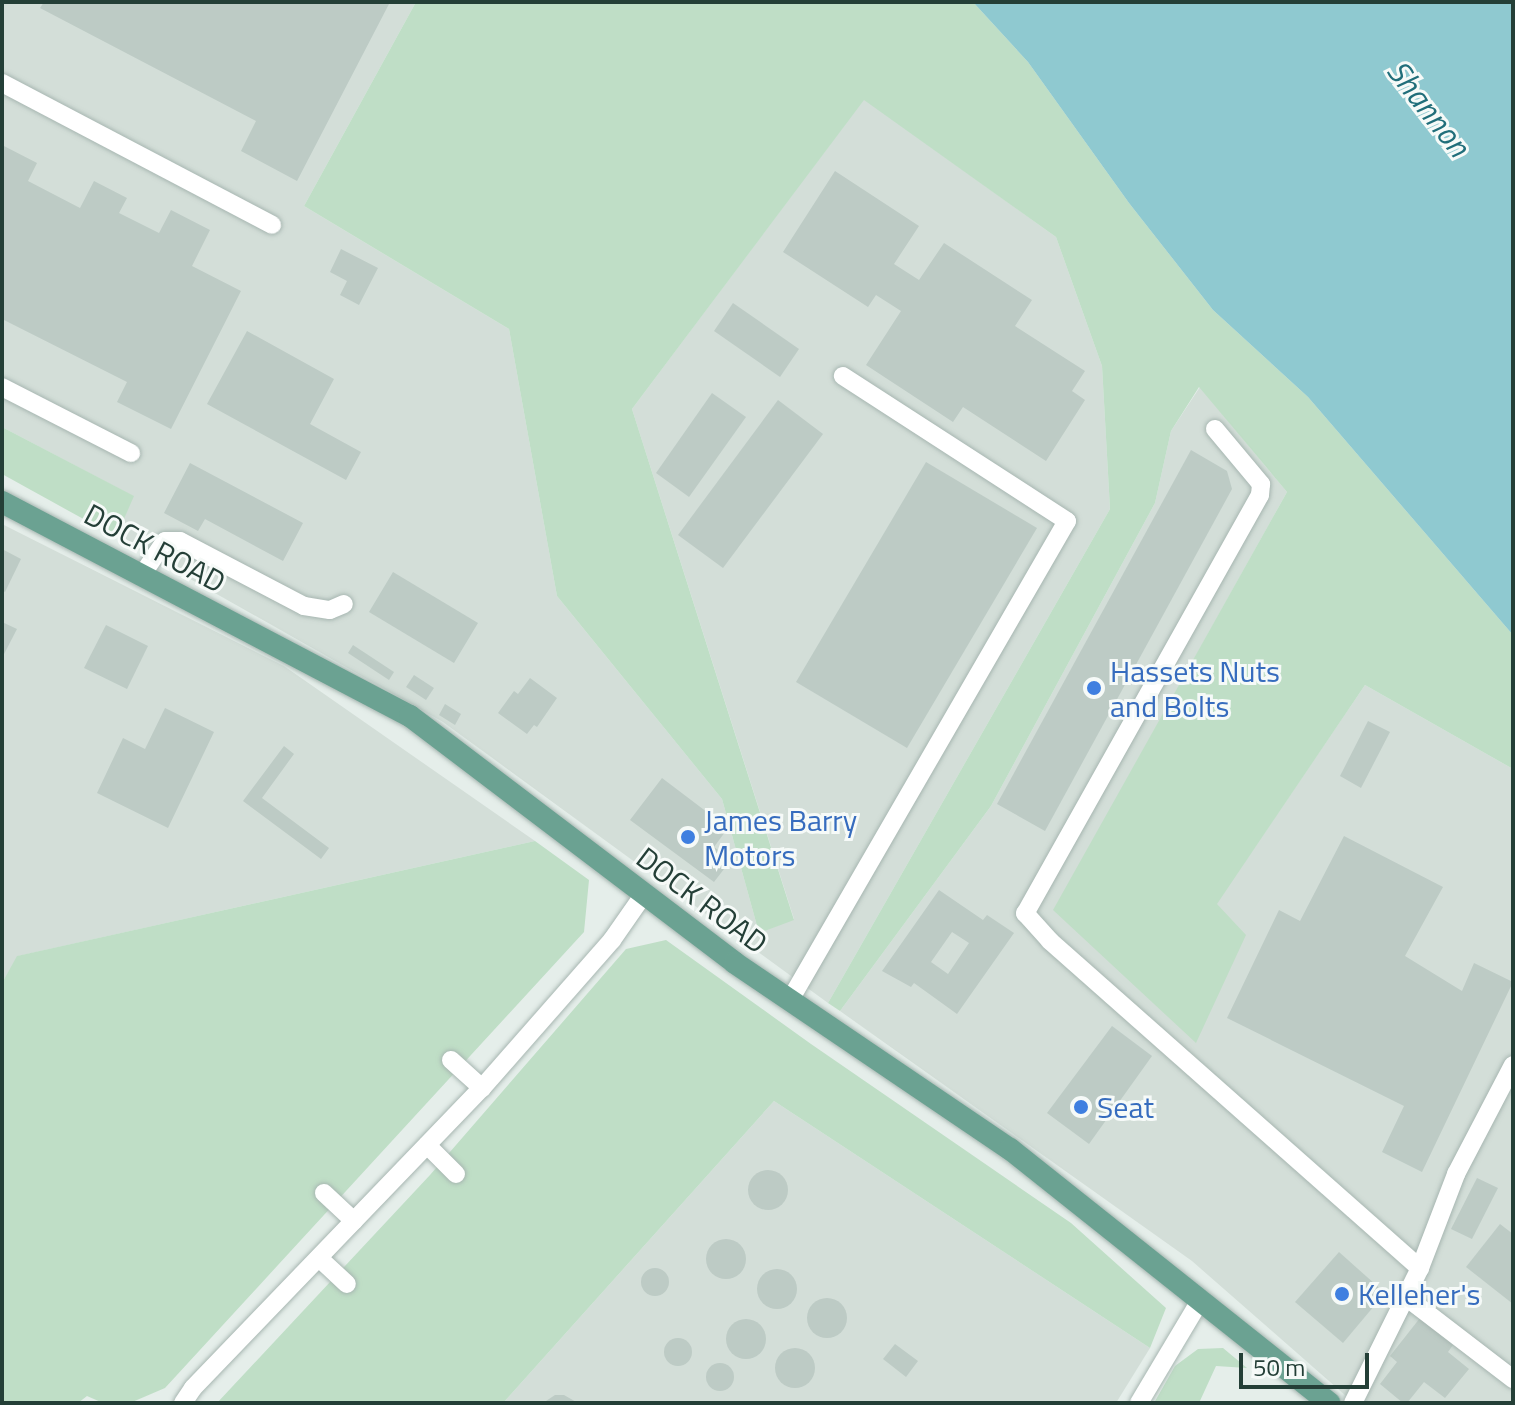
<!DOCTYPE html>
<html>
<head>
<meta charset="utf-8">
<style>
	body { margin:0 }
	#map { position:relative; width:1515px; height:1405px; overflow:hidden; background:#e5eeea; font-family:"Titillium Web",sans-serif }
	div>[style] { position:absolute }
	.built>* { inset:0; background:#d3ded8 }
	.green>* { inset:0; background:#bfdec6 }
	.water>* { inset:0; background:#8fc9d0 }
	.building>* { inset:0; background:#bdcbc5 }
	.round { border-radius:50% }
	.roads { filter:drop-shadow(0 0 2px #a7b6b1) drop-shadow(0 0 2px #a7b6b1) }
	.minor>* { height:18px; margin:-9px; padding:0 9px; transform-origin:9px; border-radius:9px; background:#fff }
	.major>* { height:22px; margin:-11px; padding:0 11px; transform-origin:11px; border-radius:11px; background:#6ba292 }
	.dots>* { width:22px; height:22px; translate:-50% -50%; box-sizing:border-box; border:4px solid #f6faf8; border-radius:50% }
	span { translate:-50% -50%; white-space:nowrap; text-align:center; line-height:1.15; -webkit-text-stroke:6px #f6faf8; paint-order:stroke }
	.street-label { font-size:30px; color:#243f37 }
	.shop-label { font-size:30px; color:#366cbe }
	.left { translate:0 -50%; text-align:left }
	.water-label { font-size:32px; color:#206e7a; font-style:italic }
	.frame { position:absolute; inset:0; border:4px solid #243f37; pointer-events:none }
	.scale { position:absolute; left:1239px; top:1353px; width:130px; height:36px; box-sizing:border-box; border:4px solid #243f37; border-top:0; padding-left:10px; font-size:24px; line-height:28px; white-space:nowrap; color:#243f37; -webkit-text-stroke:6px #f6faf8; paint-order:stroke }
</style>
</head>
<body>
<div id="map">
	<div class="built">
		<i style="clip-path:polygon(2px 2px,416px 2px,304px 206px,509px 329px,557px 596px,722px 799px,759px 933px,794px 919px,632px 409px,864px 99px,1056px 237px,1102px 366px,1110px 509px,828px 1003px,443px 722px,116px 537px,133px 496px,2px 427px)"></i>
		<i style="clip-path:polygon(1200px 387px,1287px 492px,1054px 910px,1216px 904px,1365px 685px,1513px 769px,1513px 1403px,1354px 1403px,1192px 1261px,840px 1011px,991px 806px,1155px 503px,1171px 431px)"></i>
		<i style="clip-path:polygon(2px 524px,284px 666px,535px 841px,18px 956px,2px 983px)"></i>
		<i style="clip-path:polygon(774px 1101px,1150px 1348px,1116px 1403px,503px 1403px)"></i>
	</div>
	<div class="green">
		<i style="clip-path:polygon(416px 2px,973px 2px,1028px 62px,1129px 203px,1213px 310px,1308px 397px,1513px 635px,1513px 769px,1365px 685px,1217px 904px,1246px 935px,1196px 1043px,1053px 910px,1287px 492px,1199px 387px,1171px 431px,1155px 503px,991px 806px,840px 1011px,828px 1003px,1110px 509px,1102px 366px,1056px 237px,864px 100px,632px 409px,794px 920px,759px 933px,722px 799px,557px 596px,509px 329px,304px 206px)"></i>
		<i style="clip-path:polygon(2px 427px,134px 496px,116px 537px,2px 474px)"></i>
		<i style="clip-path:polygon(535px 841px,589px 880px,584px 932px,165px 1388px,130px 1403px,103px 1403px,87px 1396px,78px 1403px,2px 1403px,2px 983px,17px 956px)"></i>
		<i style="clip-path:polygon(666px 940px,811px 1044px,1071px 1223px,1166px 1308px,1150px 1348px,774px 1101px,503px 1403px,217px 1403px,430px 1175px,626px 949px)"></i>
		<i style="clip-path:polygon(1223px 1348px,1247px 1368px,1216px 1366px,1199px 1403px,1154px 1403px,1175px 1366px,1198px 1349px)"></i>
	</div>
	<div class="water">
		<i style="clip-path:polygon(973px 2px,1513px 2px,1513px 635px,1308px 397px,1213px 310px,1129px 203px,1028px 62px)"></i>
	</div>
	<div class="building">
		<i style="clip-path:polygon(44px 2px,385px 2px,389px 4px,297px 181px,241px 151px,256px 121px,40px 8px)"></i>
		<i style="clip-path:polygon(2px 145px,37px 163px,28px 181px,80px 208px,94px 181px,127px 198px,119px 213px,159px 233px,171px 210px,210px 230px,192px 266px,241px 291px,171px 429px,117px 402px,127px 382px,2px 319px)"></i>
		<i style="clip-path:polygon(835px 171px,919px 226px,894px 264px,919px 280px,944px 243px,1032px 300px,1015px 326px,1085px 371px,1072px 391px,1085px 400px,1046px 461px,963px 407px,953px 422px,866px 365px,901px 311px,876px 295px,868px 307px,783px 252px)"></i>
		<i style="clip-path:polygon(341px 249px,378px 268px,359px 305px,340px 295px,347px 281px,330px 272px)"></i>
		<i style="clip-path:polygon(733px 303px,799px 349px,780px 377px,714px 331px)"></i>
		<i style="clip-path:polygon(247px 331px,334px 379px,310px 424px,361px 452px,346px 480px,207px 404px)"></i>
		<i style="clip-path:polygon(712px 393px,746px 417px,689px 497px,656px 473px)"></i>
		<i style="clip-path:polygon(778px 400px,823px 434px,723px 568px,678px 535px)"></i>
		<i style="clip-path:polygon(1191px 450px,1227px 471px,1232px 489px,1045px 831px,997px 804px)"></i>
		<i style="clip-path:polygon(926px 462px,1037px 528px,907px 748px,796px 682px)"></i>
		<i style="clip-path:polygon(190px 463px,303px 523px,283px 561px,205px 519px,198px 531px,164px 513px)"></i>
		<i style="clip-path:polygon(2px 549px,21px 559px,5px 592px,2px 590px)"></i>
		<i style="clip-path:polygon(393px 572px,478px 623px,454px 663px,369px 612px)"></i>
		<i style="clip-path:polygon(2px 622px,17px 629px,2px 658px)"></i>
		<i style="clip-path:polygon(106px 625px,148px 646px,127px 689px,84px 668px)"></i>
		<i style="clip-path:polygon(353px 645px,394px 672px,389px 680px,348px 653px)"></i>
		<i style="clip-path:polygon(414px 675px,434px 688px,426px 700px,406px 687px)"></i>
		<i style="clip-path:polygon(530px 678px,557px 698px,537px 727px,534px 725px,527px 734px,498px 713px,514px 691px,518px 694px)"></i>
		<i style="clip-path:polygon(445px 704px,461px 714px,455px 725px,439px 715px)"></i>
		<i style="clip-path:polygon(165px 708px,214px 732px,168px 828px,97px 793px,123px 738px,145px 749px)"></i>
		<i style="clip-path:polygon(1368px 721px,1390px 732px,1361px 788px,1340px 776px)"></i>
		<i style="clip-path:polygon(284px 746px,294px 754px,262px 798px,329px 848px,321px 859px,243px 801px)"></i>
		<i style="clip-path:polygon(662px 778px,728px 828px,714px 847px,731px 860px,714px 882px,630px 820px)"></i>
		<i style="clip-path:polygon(1344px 836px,1443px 887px,1405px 956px,1462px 991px,1474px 963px,1513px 982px,1422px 1172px,1382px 1152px,1404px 1106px,1227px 1018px,1279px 910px,1300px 921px)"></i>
		<i style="clip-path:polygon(evenodd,939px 890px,983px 920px,987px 915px,1014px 933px,957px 1014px,914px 983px,911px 987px,882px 971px,939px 890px,952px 932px,969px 943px,948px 974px,931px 962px,952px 932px)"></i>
		<i style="clip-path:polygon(1112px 1026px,1152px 1056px,1089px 1144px,1047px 1113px)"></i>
		<i class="round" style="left:748px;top:1170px;width:40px;height:40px"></i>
		<i style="clip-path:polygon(1477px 1178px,1498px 1188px,1472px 1239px,1451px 1229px)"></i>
		<i style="clip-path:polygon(1500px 1224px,1513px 1234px,1513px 1304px,1466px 1267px)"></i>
		<i class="round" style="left:706px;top:1239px;width:40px;height:40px"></i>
		<i style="clip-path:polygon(1339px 1252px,1385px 1293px,1343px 1343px,1295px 1302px)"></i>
		<i class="round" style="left:641px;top:1268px;width:28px;height:28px"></i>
		<i class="round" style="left:757px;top:1269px;width:40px;height:40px"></i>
		<i class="round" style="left:807px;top:1298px;width:40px;height:40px"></i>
		<i style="clip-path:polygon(1420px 1318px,1453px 1345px,1448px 1352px,1469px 1369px,1445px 1398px,1424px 1382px,1407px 1403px,1403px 1403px,1380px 1384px,1397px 1362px,1390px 1356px)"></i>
		<i class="round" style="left:726px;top:1319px;width:40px;height:40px"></i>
		<i class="round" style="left:664px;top:1338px;width:28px;height:28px"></i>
		<i style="clip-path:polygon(895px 1344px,918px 1361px,906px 1377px,883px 1359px)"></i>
		<i class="round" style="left:775px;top:1348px;width:40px;height:40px"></i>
		<i class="round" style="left:706px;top:1363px;width:28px;height:28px"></i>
		<i style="clip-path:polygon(555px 1395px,564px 1395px,578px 1403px,543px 1403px)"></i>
	</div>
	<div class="roads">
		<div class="minor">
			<i style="left:2px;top:83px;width:305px;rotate:27.7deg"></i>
			<i style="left:2px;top:387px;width:145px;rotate:27.1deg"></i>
			<i style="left:1215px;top:429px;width:72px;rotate:50.1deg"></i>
			<i style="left:1261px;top:484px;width:11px;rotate:95deg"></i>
			<i style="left:1260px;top:495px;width:480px;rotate:119.3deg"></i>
			<i style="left:1025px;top:913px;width:38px;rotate:48deg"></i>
			<i style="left:1050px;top:941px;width:494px;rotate:41.5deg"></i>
			<i style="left:142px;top:575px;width:41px;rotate:-55.9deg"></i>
			<i style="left:165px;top:541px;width:15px"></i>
			<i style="left:180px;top:541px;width:140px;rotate:27.7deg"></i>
			<i style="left:304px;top:606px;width:26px;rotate:9deg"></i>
			<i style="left:330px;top:610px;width:15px;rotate:-23deg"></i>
			<i style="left:790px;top:1000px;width:553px;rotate:-59.96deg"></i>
			<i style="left:1067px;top:521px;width:267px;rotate:-147.1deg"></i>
			<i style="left:451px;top:1060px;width:42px;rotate:42.1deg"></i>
			<i style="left:427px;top:1145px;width:41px;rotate:45deg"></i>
			<i style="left:324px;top:1193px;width:41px;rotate:43deg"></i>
			<i style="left:319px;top:1258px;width:38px;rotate:43deg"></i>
			<i style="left:1406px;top:1297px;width:135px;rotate:37.5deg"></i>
			<i style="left:183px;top:1403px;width:18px;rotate:-56deg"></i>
			<i style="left:193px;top:1388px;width:417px;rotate:-46.1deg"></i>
			<i style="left:482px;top:1088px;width:197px;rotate:-48.7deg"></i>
			<i style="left:612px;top:940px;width:56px;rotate:-55.2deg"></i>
			<i style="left:1139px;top:1403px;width:121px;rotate:-59.2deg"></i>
			<i style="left:1353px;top:1403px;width:151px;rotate:-63.6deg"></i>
			<i style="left:1420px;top:1268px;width:101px;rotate:-69deg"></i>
			<i style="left:1456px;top:1174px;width:123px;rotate:-62.4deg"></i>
		</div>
		<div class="major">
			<i style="left:2px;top:502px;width:461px;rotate:27.7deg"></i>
			<i style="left:410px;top:716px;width:408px;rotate:37.2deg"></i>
			<i style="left:735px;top:963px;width:332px;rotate:34.1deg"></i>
			<i style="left:1010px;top:1149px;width:408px;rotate:38.5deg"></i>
		</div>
	</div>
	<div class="dots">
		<i style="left:1094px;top:688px;background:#3f7fe0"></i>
		<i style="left:688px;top:837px;background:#3f7fe0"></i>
		<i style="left:1081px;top:1107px;background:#3f7fe0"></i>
		<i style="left:1342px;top:1294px;background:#3f7fe0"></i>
	</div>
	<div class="street-label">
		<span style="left:155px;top:548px;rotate:28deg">DOCK ROAD</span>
		<span style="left:702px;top:900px;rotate:37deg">DOCK ROAD</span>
	</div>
	<div class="shop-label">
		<span class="left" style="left:1110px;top:688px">Hassets Nuts<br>and Bolts</span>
		<span class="left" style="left:704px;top:837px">James Barry<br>Motors</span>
		<span class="left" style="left:1097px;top:1107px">Seat</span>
		<span class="left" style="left:1358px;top:1294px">Kelleher's</span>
	</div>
	<div class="water-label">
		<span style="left:1429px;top:108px;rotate:52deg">Shannon</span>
	</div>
	<div class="frame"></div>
	<div class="scale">50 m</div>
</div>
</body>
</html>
